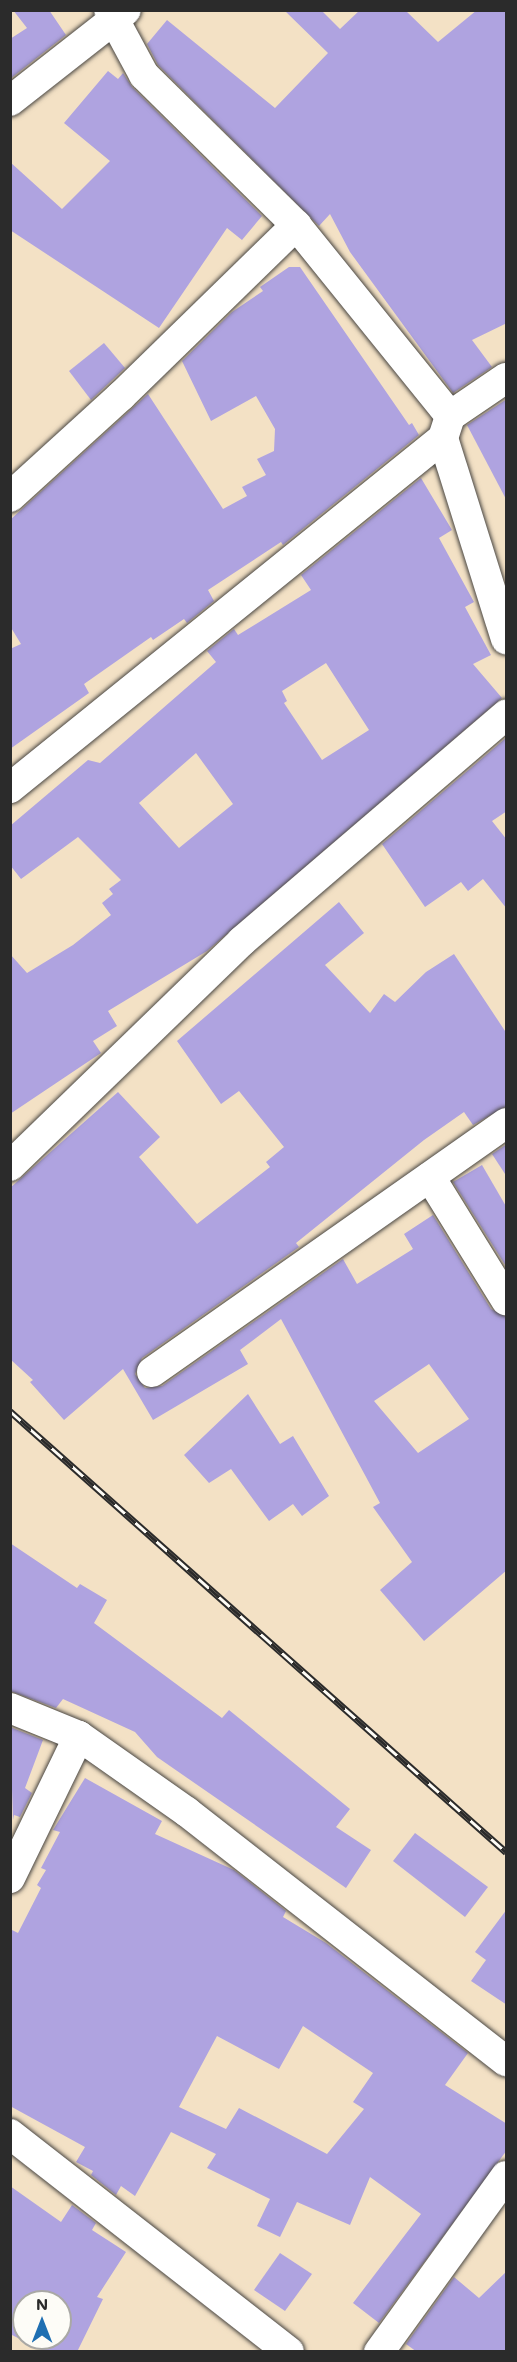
<!DOCTYPE html>
<html>
<head>
<meta charset="utf-8">
<style>
	body { margin:0 }
	#map { position:relative; width:517px; height:2362px; overflow:hidden; background:#f3e1c5; font-family:Mali,sans-serif }
	div>[style] { position:absolute }
	.building>* { inset:0; background:#afa3e0 }
	.roads { filter:drop-shadow(0 0 2px #494642) drop-shadow(0 0 2px #494642) }
	.minor>* { height:30px; margin:-15px; padding:0 15px; transform-origin:15px; border-radius:15px; background:#fff }
	.rail>* { height:7px; margin-top:-3.5px; transform-origin:0; background:repeating-linear-gradient(90deg,#fdfcf7 0 14px,#2b2b2b 0 28px); box-sizing:border-box; border-block:2px solid #2b2b2b }
	span { translate:-50% -50%; white-space:nowrap; text-align:center; line-height:1.15; -webkit-text-stroke:6px #fdfcf7; paint-order:stroke }
	.frame { position:absolute; inset:0; border:12px solid #2b2b2b; pointer-events:none }
	.north { position:absolute; left:12px; top:2290px; width:60px; height:60px; box-sizing:border-box; background:#fdfcf7; border:2px solid #a9a8a5; border-radius:50%; rotate:0deg; font-size:16px; font-weight:700; line-height:24px; text-align:center; color:#2b2b2b }
	.north::after { content:''; display:block; margin:auto; width:21px; height:27px; background:#1f6fb2; clip-path:polygon(50% 0,100% 100%,50% 72%,0 100%) }
</style>
</head>
<body>
<div id="map">
	<div class="building">
		<i style="clip-path:polygon(13px 10px,49px 10px,66px 35px,10px 79px,10px 39px,27px 28px)"></i>
		<i style="clip-path:polygon(284px 10px,321px 10px,340px 29px,360px 10px,405px 10px,438px 42px,477px 10px,507px 10px,507px 323px,472px 340px,492px 367px,453px 393px,350px 252px,330px 214px,319px 226px,158px 65px,147px 44px,167px 20px,275px 108px,328px 53px)"></i>
		<i style="clip-path:polygon(108px 71px,118px 79px,123px 73px,132px 87px,262px 216px,242px 240px,227px 228px,159px 328px,10px 230px,10px 162px,62px 209px,110px 161px,64px 123px)"></i>
		<i style="clip-path:polygon(289px 267px,300px 267px,409px 425px,412px 423px,419px 435px,283px 545px,281px 542px,208px 590px,214px 601px,187px 623px,184px 619px,153px 640px,151px 637px,84px 684px,89px 693px,10px 749px,10px 649px,21px 644px,10px 626px,10px 520px,148px 394px,223px 509px,247px 496px,242px 487px,266px 475px,257px 459px,274px 451px,275px 429px,256px 396px,211px 421px,182px 361px,232px 312px,263px 291px,260px 287px)"></i>
		<i style="clip-path:polygon(104px 343px,125px 368px,91px 400px,69px 371px)"></i>
		<i style="clip-path:polygon(507px 399px,507px 501px,467px 425px)"></i>
		<i style="clip-path:polygon(evenodd,421px 478px,452px 530px,439px 538px,474px 602px,465px 607px,491px 655px,473px 664px,502px 698px,207px 951px,108px 1011px,117px 1026px,93px 1041px,101px 1053px,10px 1114px,10px 954px,27px 973px,73px 945px,111px 915px,102px 903px,113px 894px,109px 889px,121px 880px,78px 837px,21px 879px,10px 865px,10px 826px,88px 760px,100px 763px,216px 662px,207px 651px,234px 629px,238px 635px,311px 590px,301px 575px,421px 478px,326px 663px,369px 730px,322px 760px,284px 703px,287px 701px,282px 691px,326px 663px,421px 478px,196px 753px,233px 804px,179px 848px,139px 803px,196px 753px)"></i>
		<i style="clip-path:polygon(507px 737px,507px 811px,492px 821px,507px 840px,507px 909px,483px 879px,468px 891px,461px 882px,425px 907px,382px 844px)"></i>
		<i style="clip-path:polygon(evenodd,339px 902px,364px 933px,325px 965px,370px 1013px,384px 994px,395px 1002px,426px 972px,454px 954px,507px 1034px,507px 1106px,473px 1125px,464px 1112px,424px 1140px,296px 1243px,299px 1247px,142px 1358px,135px 1374px,145px 1388px,162px 1386px,343px 1259px,357px 1284px,413px 1249px,404px 1234px,433px 1215px,491px 1309px,507px 1317px,507px 1570px,424px 1641px,380px 1590px,412px 1562px,373px 1507px,380px 1503px,281px 1319px,240px 1350px,248px 1364px,153px 1420px,123px 1369px,64px 1420px,30px 1382px,33px 1380px,10px 1359px,10px 1188px,118px 1092px,160px 1137px,139px 1157px,197px 1224px,270px 1167px,266px 1162px,284px 1147px,239px 1091px,221px 1104px,177px 1041px,339px 902px,429px 1364px,469px 1419px,418px 1453px,374px 1401px,429px 1364px)"></i>
		<i style="clip-path:polygon(507px 1144px,507px 1177px,492px 1154px)"></i>
		<i style="clip-path:polygon(482px 1165px,507px 1208px,507px 1268px,453px 1182px)"></i>
		<i style="clip-path:polygon(248px 1394px,280px 1444px,293px 1436px,329px 1496px,302px 1516px,293px 1504px,269px 1521px,231px 1469px,209px 1483px,184px 1455px)"></i>
		<i style="clip-path:polygon(10px 1543px,77px 1588px,80px 1584px,107px 1600px,94px 1623px,222px 1718px,229px 1710px,350px 1809px,336px 1827px,371px 1850px,346px 1888px,157px 1757px,135px 1732px,63px 1699px,56px 1708px,10px 1691px)"></i>
		<i style="clip-path:polygon(10px 1727px,43px 1740px,25px 1788px,32px 1793px,20px 1817px,14px 1815px,13px 1820px)"></i>
		<i style="clip-path:polygon(evenodd,85px 1778px,162px 1821px,155px 1834px,234px 1870px,286px 1911px,283px 1917px,326px 1943px,468px 2053px,445px 2085px,507px 2124px,507px 2150px,379px 2323px,353px 2303px,421px 2214px,370px 2177px,350px 2225px,297px 2202px,280px 2237px,257px 2226px,270px 2199px,207px 2168px,216px 2154px,171px 2132px,135px 2196px,121px 2186px,116px 2195px,91px 2175px,93px 2171px,76px 2162px,85px 2147px,10px 2106px,10px 1929px,18px 1933px,41px 1888px,37px 1885px,46px 1870px,41px 1868px,60px 1832px,53px 1830px,85px 1778px,303px 2026px,373px 2073px,353px 2102px,364px 2109px,327px 2154px,239px 2108px,226px 2129px,179px 2107px,217px 2036px,279px 2069px,303px 2026px)"></i>
		<i style="clip-path:polygon(415px 1833px,488px 1887px,465px 1917px,393px 1861px)"></i>
		<i style="clip-path:polygon(507px 1909px,507px 2005px,471px 1981px,486px 1960px,475px 1952px)"></i>
		<i style="clip-path:polygon(evenodd,10px 2186px,61px 2222px,72px 2205px,96px 2223px,92px 2230px,126px 2252px,97px 2297px,103px 2299px,77px 2352px,46px 2352px,10px 2334px,10px 2186px,24px 2302px,60px 2302px,60px 2338px,24px 2338px,24px 2302px)"></i>
		<i style="clip-path:polygon(280px 2253px,312px 2274px,285px 2311px,254px 2290px)"></i>
		<i style="clip-path:polygon(507px 2271px,507px 2352px,417px 2352px,406px 2344px,454px 2277px,479px 2298px)"></i>
	</div>
	<div class="roads">
		<div class="minor">
			<i style="left:109px;top:10px;width:74px;rotate:61.7deg"></i>
			<i style="left:144px;top:75px;width:214px;rotate:44.6deg"></i>
			<i style="left:296px;top:225px;width:245px;rotate:51.1deg"></i>
			<i style="left:450px;top:416px;width:68px;rotate:-34.2deg"></i>
			<i style="left:10px;top:101px;width:147px;rotate:-38.1deg"></i>
			<i style="left:443px;top:438px;width:211px;rotate:72.6deg"></i>
			<i style="left:10px;top:497px;width:150px;rotate:-42.3deg"></i>
			<i style="left:121px;top:396px;width:245px;rotate:-44.3deg"></i>
			<i style="left:10px;top:788px;width:557px;rotate:-38.95deg"></i>
			<i style="left:443px;top:438px;width:23px;rotate:-72deg"></i>
			<i style="left:10px;top:1166px;width:323px;rotate:-44.1deg"></i>
			<i style="left:242px;top:941px;width:348px;rotate:-40.6deg"></i>
			<i style="left:430px;top:1177px;width:145px;rotate:58.3deg"></i>
			<i style="left:152px;top:1372px;width:433px;rotate:-35.1deg"></i>
			<i style="left:10px;top:1708px;width:74px;rotate:22.1deg"></i>
			<i style="left:79px;top:1736px;width:132px;rotate:35.1deg"></i>
			<i style="left:187px;top:1812px;width:405px;rotate:38deg"></i>
			<i style="left:10px;top:1878px;width:158px;rotate:-64.1deg"></i>
			<i style="left:10px;top:2134px;width:354px;rotate:38deg"></i>
			<i style="left:379px;top:2352px;width:217px;rotate:-54.2deg"></i>
		</div>
	</div>
	<div class="rail">
		<i style="left:10px;top:1411px;width:664px;rotate:41.64deg"></i>
	</div>
	<div class="frame"></div>
	<div class="north">N</div>
</div>
</body>
</html>
